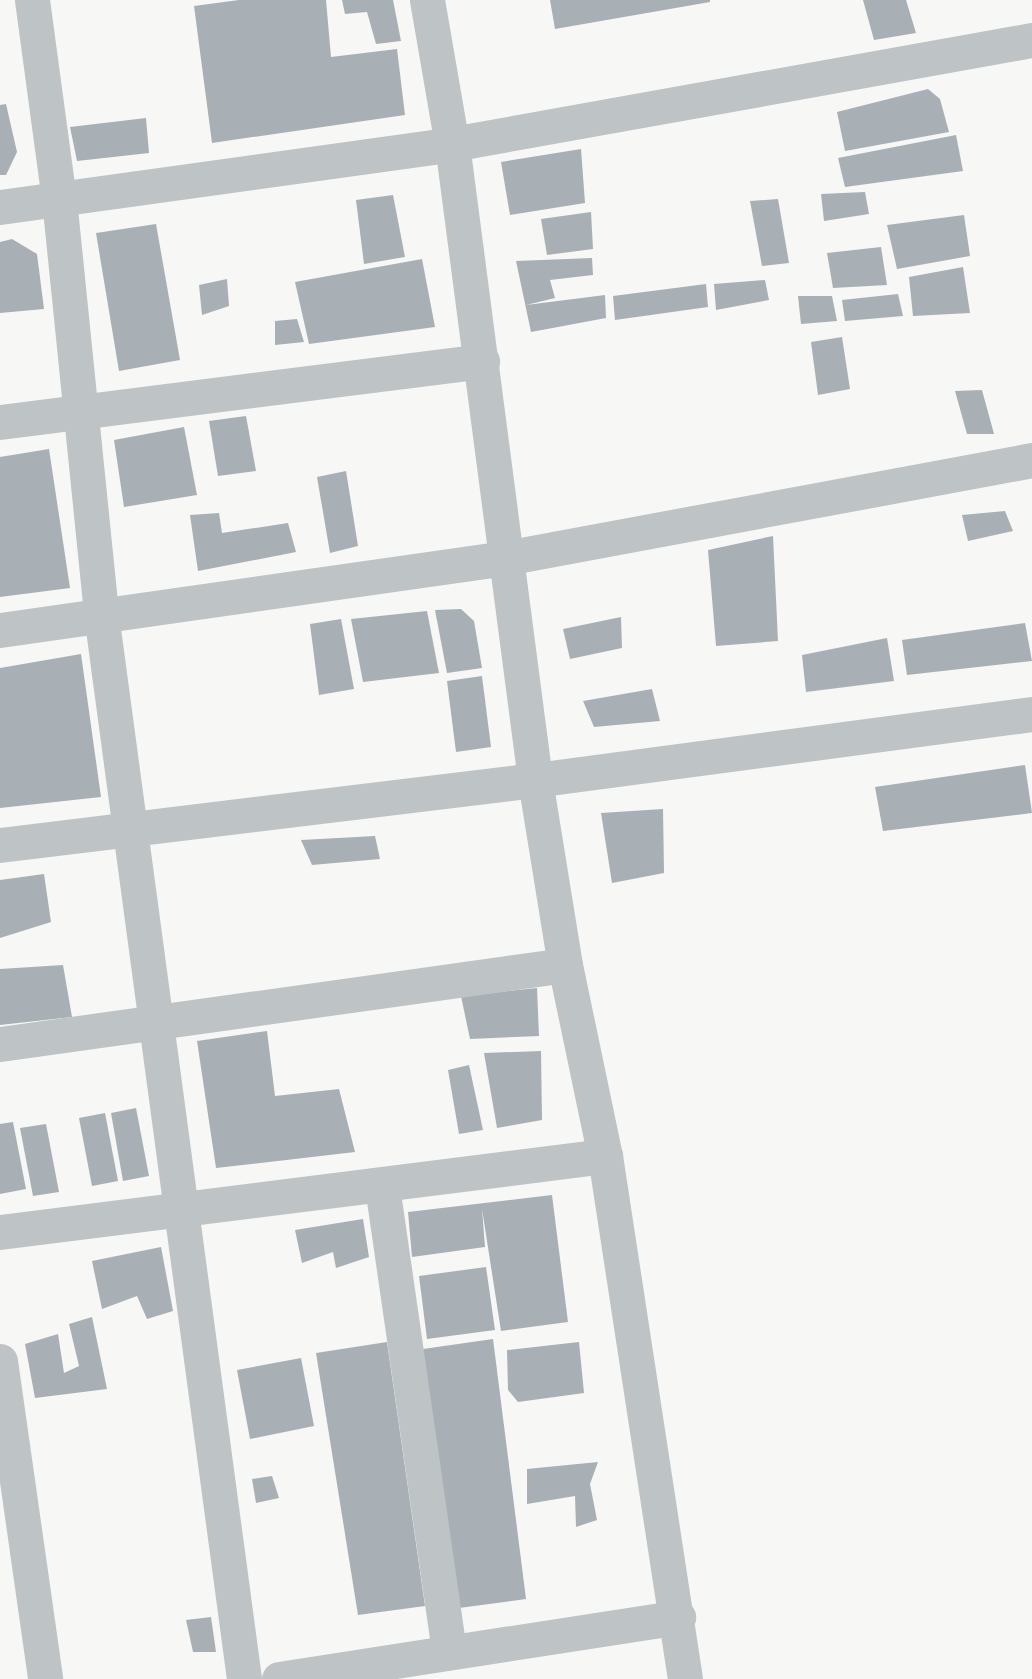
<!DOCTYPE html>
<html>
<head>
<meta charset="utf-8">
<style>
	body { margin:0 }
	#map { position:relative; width:1032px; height:1679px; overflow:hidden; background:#f7f7f5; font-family:"Varela Round",sans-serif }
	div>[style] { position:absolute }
	.building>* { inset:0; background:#a8b0b5 }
	.minor>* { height:35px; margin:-17.5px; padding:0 17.5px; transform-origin:17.5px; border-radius:17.5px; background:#bec3c6 }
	span { translate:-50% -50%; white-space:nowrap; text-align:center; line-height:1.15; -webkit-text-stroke:7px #fff; paint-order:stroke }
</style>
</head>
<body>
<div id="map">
	<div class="building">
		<i style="clip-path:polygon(239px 0,326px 0,331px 57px,397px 49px,405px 115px,212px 143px,194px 6px)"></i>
		<i style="clip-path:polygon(342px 0,393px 0,401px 41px,376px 44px,367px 12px,345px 14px)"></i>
		<i style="clip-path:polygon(550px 0,710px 0,710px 2px,555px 29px)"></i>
		<i style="clip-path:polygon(863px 0,906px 0,916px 33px,874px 40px)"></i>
		<i style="clip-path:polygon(928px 89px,940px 99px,949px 132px,845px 151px,837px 112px)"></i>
		<i style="clip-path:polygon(6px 104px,17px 152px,6px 175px,0 175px,0 105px)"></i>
		<i style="clip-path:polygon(146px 118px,149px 153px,77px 161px,70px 127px)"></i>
		<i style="clip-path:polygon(956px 135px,963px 171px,845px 187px,838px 158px)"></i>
		<i style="clip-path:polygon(581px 149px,585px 203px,510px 215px,501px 162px)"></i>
		<i style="clip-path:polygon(865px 192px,869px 214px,824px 221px,821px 194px)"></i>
		<i style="clip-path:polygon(393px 195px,405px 257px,364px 264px,356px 200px)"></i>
		<i style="clip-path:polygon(778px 199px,789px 263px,762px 266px,750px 201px)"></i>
		<i style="clip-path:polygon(591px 212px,593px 249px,547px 255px,541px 219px)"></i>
		<i style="clip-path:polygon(964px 215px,970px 256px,897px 269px,887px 225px)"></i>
		<i style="clip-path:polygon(156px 224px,180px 360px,119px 371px,96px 233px)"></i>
		<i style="clip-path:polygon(12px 239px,37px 254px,44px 309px,0 313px,0 242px)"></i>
		<i style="clip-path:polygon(881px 247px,887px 285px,833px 288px,827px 253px)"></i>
		<i style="clip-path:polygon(592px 258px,593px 275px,550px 280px,555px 298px,526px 305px,605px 295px,606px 318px,531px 332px,516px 261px)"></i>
		<i style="clip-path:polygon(422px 259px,435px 327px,309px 344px,295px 282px)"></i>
		<i style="clip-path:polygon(963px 267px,970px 313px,913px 316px,909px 277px)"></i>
		<i style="clip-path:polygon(227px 279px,229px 306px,202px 315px,199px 285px)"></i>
		<i style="clip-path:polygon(765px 280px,769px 300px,716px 310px,714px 284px)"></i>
		<i style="clip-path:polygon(706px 284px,708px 307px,615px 320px,613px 296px)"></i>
		<i style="clip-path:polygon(898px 294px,903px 316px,845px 321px,842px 300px)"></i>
		<i style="clip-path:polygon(798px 296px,832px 296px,837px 321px,801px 324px)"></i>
		<i style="clip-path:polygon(297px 319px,304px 342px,275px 345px,275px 321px)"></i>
		<i style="clip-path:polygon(842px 337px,850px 389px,818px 395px,811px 342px)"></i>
		<i style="clip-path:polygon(982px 390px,994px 434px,967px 434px,955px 391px)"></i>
		<i style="clip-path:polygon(246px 416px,256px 471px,218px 476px,209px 421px)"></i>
		<i style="clip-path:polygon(184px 427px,197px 495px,124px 507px,114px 440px)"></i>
		<i style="clip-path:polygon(49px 449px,70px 588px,0 597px,0 457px)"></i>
		<i style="clip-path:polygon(346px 471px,358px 546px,330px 553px,317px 477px)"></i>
		<i style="clip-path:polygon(1005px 511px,1013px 531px,968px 541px,962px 515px)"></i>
		<i style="clip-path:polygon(219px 513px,222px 533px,288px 523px,296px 552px,198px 571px,190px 515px)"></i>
		<i style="clip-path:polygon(773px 536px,778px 641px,716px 646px,708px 550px)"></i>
		<i style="clip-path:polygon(461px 609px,474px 621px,482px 668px,447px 673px,435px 610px)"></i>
		<i style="clip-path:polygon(427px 611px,439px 673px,363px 682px,351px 619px)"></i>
		<i style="clip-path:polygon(621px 617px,622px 648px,570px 659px,563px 629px)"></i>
		<i style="clip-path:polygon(341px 619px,354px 689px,319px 695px,310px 624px)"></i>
		<i style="clip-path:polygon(1025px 623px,1032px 661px,907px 675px,902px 640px)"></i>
		<i style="clip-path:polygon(887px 638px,894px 681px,806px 692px,802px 655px)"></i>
		<i style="clip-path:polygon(81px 654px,101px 797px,0 808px,0 668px)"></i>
		<i style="clip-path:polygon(482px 676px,491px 747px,456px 752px,447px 681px)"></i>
		<i style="clip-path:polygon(652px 689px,660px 721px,594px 727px,583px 701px)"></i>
		<i style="clip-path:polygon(1025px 765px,1032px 813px,883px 831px,875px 787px)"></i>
		<i style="clip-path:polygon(663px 809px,664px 873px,612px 883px,601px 813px)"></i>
		<i style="clip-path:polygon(375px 836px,380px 859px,312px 865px,301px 840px)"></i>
		<i style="clip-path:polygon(44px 874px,51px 922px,0 938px,0 880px)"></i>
		<i style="clip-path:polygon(63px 965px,72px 1017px,0 1025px,0 969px)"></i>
		<i style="clip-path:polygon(537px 988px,539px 1036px,470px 1039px,461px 996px)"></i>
		<i style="clip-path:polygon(267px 1031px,275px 1096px,339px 1089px,355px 1152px,216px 1168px,197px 1041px)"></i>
		<i style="clip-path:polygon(541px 1051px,542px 1120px,497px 1128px,484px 1053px)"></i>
		<i style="clip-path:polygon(469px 1065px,483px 1130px,459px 1134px,448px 1070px)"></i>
		<i style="clip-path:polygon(136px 1108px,149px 1176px,123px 1181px,111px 1113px)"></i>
		<i style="clip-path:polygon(105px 1113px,118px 1181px,92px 1186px,79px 1118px)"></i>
		<i style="clip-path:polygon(13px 1122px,26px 1189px,0 1194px,0 1124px)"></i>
		<i style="clip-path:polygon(46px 1124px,59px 1192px,33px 1196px,20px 1128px)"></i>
		<i style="clip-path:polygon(552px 1195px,568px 1322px,501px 1331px,482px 1209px,485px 1247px,412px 1257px,408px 1212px)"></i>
		<i style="clip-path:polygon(363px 1219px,369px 1257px,336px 1268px,333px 1252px,302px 1263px,295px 1230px)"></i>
		<i style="clip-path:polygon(161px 1247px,173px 1311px,147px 1319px,137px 1296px,102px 1309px,92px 1261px)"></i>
		<i style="clip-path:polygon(486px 1267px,495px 1330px,427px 1339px,419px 1276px)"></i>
		<i style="clip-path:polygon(92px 1317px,107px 1389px,35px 1398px,25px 1344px,58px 1334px,64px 1373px,79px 1366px,69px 1324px)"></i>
		<i style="clip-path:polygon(493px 1339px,526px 1599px,459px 1608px,423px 1349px)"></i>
		<i style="clip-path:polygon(387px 1342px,425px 1606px,358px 1615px,316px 1353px)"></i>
		<i style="clip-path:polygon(579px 1342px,584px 1393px,518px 1402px,508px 1390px,507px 1350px)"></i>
		<i style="clip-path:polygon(301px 1358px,314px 1426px,250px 1439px,237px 1370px)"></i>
		<i style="clip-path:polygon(598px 1462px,590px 1484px,597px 1520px,576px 1527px,575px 1496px,527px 1504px,527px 1469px)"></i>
		<i style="clip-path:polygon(272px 1476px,279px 1498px,256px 1503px,252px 1479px)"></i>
		<i style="clip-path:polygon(211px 1617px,216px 1652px,193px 1652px,186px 1620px)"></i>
	</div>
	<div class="minor">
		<i style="left:32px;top:0;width:201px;rotate:82.3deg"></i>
		<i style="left:59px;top:199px;width:417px;rotate:84.2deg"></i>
		<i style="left:101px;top:614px;width:1075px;rotate:82.35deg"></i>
		<i style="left:427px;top:0;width:146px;rotate:80.2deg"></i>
		<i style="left:452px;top:144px;width:641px;rotate:82.56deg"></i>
		<i style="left:535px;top:780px;width:187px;rotate:80.8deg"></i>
		<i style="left:565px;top:965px;width:195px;rotate:78.2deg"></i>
		<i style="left:605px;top:1156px;width:529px;rotate:81.3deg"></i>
		<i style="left:0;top:207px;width:456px;rotate:-7.9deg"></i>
		<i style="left:452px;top:144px;width:589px;rotate:-10.17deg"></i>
		<i style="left:0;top:422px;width:486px;rotate:-7.2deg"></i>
		<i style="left:0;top:630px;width:510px;rotate:-8.11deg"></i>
		<i style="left:505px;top:558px;width:536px;rotate:-10.53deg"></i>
		<i style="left:0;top:845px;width:539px;rotate:-6.93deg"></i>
		<i style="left:535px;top:780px;width:501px;rotate:-7.56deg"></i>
		<i style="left:0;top:1044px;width:570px;rotate:-7.96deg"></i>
		<i style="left:382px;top:1186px;width:471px;rotate:81.8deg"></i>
		<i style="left:0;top:1232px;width:610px;rotate:-7.16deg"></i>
		<i style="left:0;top:1361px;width:321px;rotate:81.9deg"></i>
		<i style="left:279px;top:1679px;width:404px;rotate:-8.8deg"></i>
	</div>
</div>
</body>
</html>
